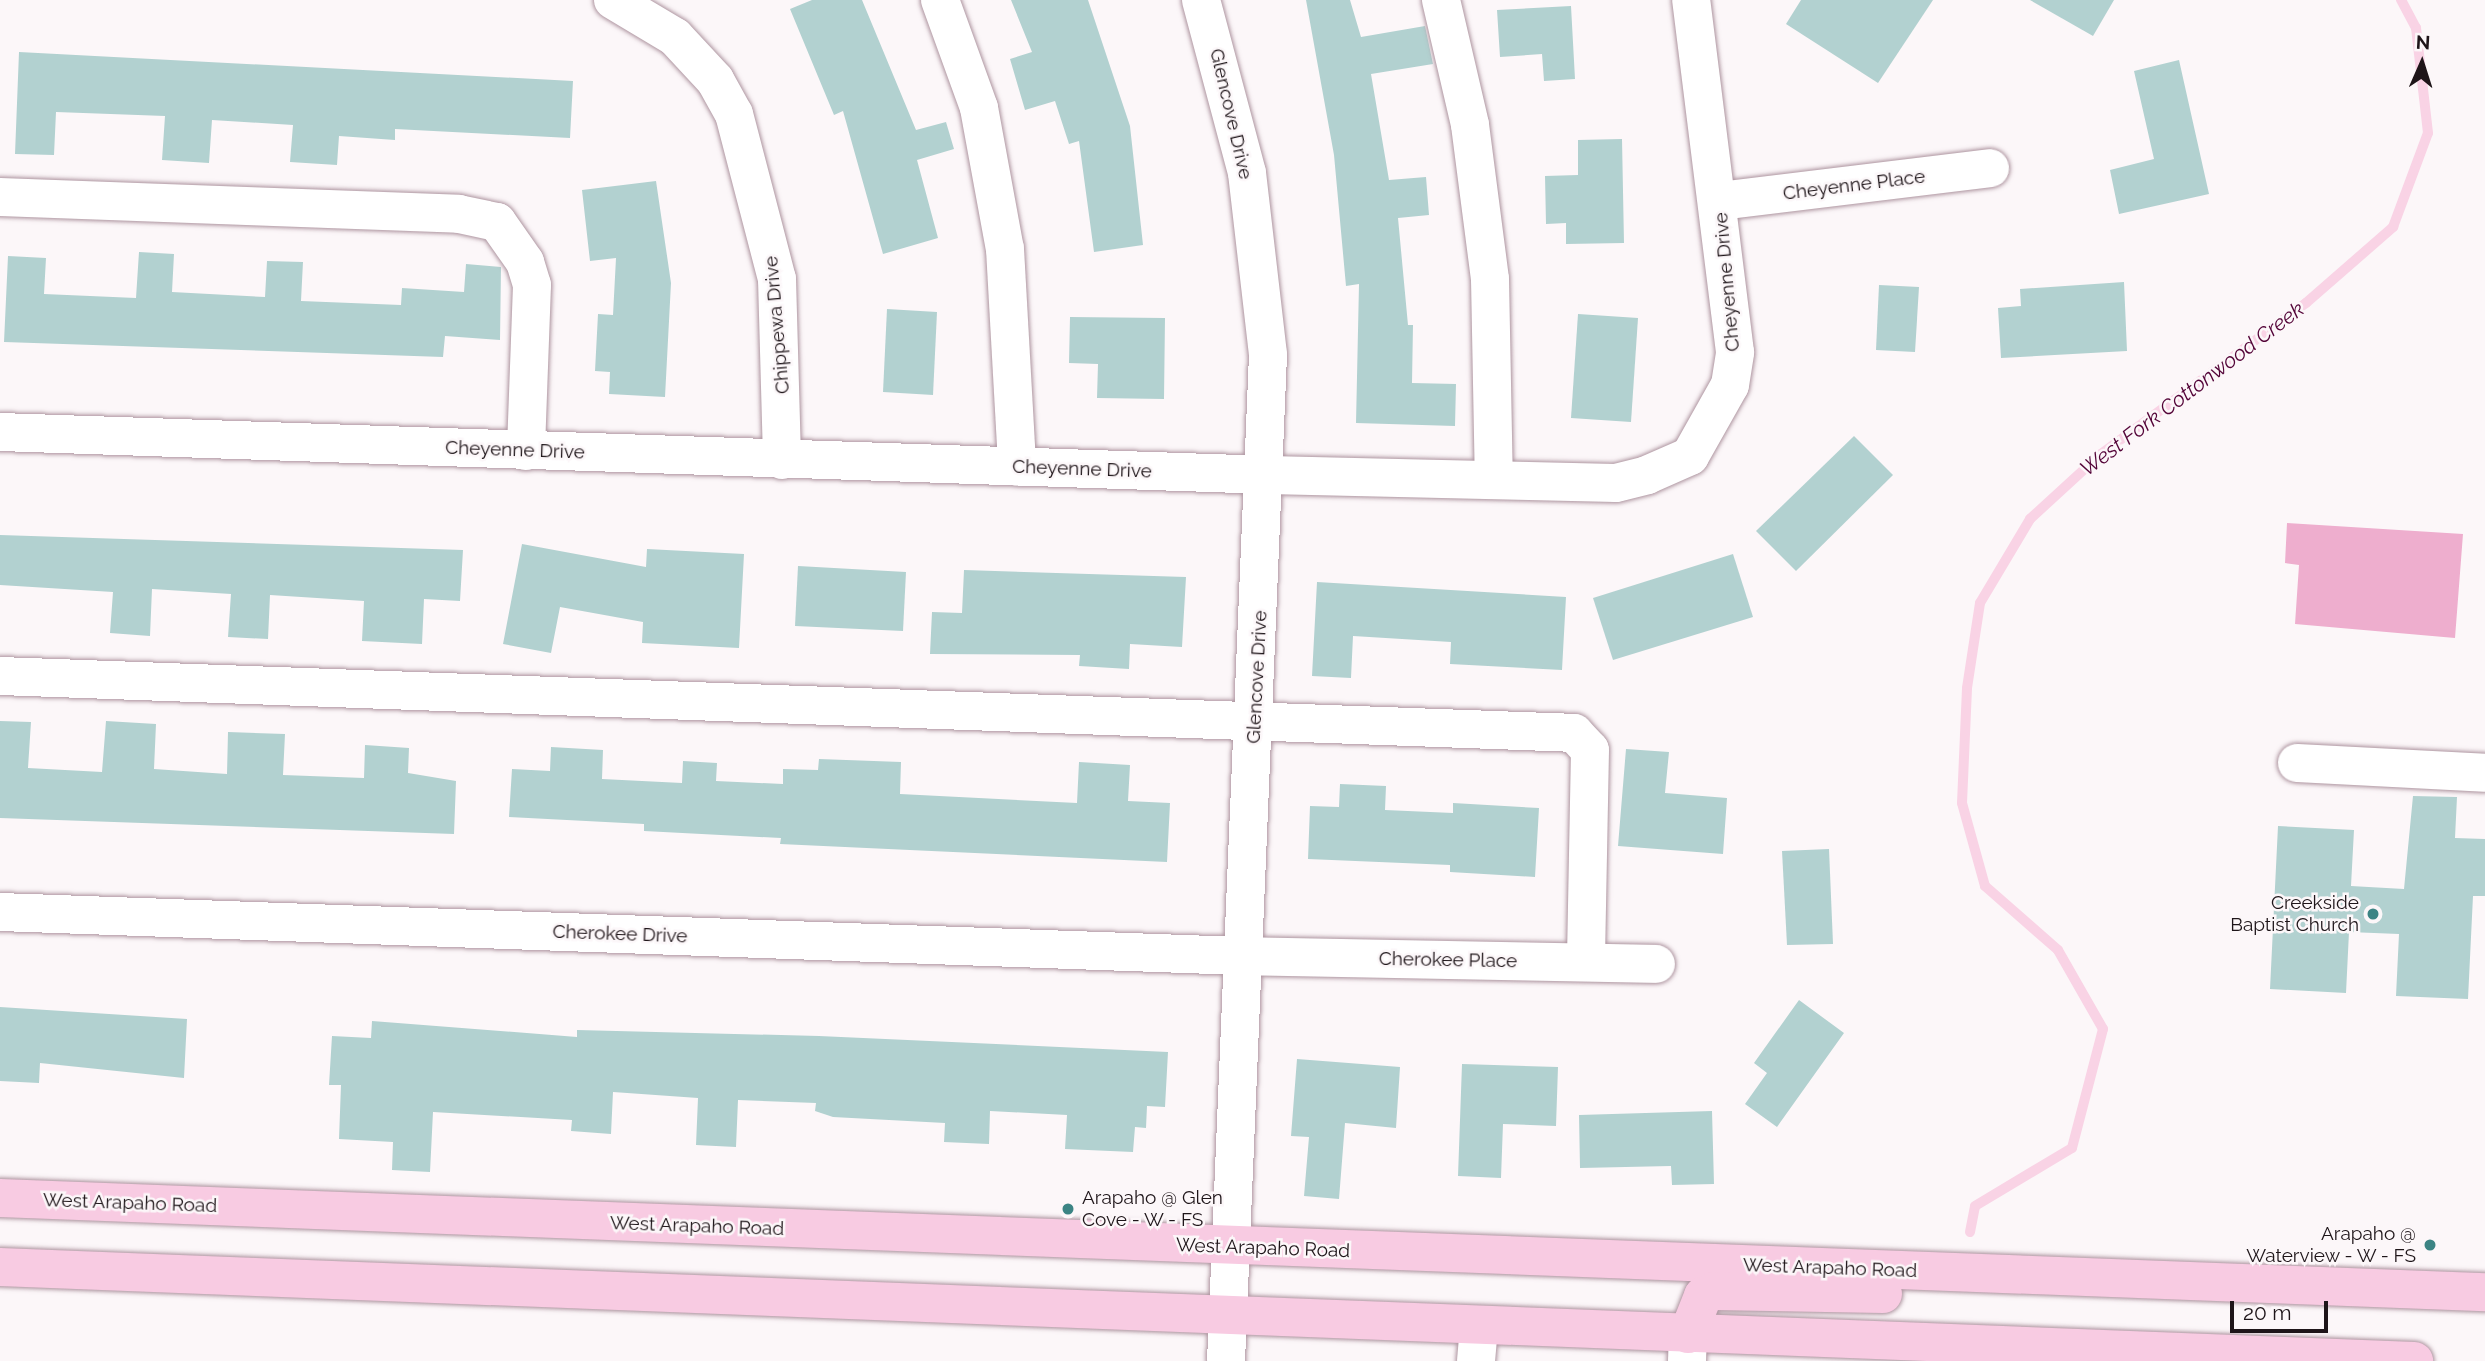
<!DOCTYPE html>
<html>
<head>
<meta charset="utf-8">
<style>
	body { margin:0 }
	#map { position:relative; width:2485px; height:1361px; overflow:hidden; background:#fcf7f9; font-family:Raleway,sans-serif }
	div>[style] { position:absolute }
	.green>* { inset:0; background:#eeaece }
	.stream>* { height:10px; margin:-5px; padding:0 5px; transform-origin:5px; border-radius:5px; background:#f9d3e5 }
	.building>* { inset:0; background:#b2d1d0 }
	.roads { filter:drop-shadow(0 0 2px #ae95a0) drop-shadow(0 0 2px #ae95a0) }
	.minor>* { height:38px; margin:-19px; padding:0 19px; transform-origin:19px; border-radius:19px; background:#fff }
	.major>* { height:38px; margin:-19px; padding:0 19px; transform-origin:19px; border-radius:19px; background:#f8cbe2 }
	.dots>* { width:19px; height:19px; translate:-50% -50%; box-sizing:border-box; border:4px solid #fcf7f9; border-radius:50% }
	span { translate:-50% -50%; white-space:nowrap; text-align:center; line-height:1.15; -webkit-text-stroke:5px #fcf7f9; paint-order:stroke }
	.street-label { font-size:19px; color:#1e1519 }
	.poi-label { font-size:19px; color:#1e1519 }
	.right { translate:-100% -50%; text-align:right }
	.left { translate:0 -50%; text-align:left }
	.water-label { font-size:21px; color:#530337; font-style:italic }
	.north { position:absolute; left:2387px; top:28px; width:70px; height:70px; -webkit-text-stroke:5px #fcf7f9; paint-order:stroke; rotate:3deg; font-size:19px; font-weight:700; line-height:28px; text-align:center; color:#1e1519 }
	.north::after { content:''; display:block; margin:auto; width:24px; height:32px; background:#1e1519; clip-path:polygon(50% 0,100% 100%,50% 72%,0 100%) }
	.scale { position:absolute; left:2230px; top:1301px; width:98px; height:32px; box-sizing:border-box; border:4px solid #1e1519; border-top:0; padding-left:9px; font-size:21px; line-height:24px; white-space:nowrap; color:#1e1519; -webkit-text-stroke:5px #fcf7f9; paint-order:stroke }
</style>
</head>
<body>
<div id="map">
	<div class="green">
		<i style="clip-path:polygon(2287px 523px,2463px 534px,2455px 638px,2295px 624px,2299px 565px,2285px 563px)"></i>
	</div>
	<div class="stream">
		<i style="left:1970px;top:1232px;width:26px;rotate:-79deg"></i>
		<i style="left:1975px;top:1206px;width:113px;rotate:-30.9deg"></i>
		<i style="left:2072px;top:1148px;width:123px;rotate:-75.4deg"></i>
		<i style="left:2103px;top:1029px;width:91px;rotate:-119.7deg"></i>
		<i style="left:2058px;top:950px;width:97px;rotate:-138.8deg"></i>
		<i style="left:1985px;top:886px;width:86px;rotate:-105.5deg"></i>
		<i style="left:1962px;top:803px;width:115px;rotate:-87.5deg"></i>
		<i style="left:1967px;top:688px;width:86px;rotate:-81.3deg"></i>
		<i style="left:1980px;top:603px;width:98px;rotate:-59.2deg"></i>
		<i style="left:2030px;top:519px;width:96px;rotate:-42.5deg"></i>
		<i style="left:2101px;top:454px;width:255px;rotate:-36.4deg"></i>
		<i style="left:2306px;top:303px;width:116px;rotate:-41.1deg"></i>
		<i style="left:2393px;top:227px;width:100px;rotate:-69.6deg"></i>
		<i style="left:2428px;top:133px;width:106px;rotate:-96.5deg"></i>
		<i style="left:2416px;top:28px;width:32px;rotate:-118deg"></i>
	</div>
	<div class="building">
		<i style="clip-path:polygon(812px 0,862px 0,916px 130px,946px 122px,954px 149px,917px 160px,938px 238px,883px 254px,843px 111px,834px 115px,790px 9px)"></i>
		<i style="clip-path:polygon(1011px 0,1088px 0,1130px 126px,1143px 245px,1094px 252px,1079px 141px,1069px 144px,1055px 101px,1025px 110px,1010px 59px,1032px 52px)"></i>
		<i style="clip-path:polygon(1306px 0,1350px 0,1361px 37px,1425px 26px,1433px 64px,1371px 74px,1389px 180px,1426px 177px,1429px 215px,1398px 218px,1408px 325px,1413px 325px,1412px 383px,1456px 384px,1455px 426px,1356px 423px,1359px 284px,1346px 286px,1334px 155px)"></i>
		<i style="clip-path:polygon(1801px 0,1933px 0,1878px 83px,1786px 24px)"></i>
		<i style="clip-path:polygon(2030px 0,2114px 0,2093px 36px)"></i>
		<i style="clip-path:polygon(1571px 6px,1575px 79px,1544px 81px,1542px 54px,1500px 57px,1497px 10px)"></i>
		<i style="clip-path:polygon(19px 52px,573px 81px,570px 138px,395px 129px,395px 140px,339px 136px,337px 165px,290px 162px,293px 125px,212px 120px,209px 163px,162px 160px,165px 116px,56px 112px,54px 155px,15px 154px)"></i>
		<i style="clip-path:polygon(2179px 60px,2209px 194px,2119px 214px,2110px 170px,2154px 159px,2134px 71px)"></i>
		<i style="clip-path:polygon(1622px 139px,1624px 243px,1566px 244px,1566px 223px,1546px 224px,1545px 176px,1578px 175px,1578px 140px)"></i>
		<i style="clip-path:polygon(656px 181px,671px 283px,665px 397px,609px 394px,610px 372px,595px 371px,598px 314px,613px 315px,616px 258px,590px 261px,582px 190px)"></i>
		<i style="clip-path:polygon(139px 252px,174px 254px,172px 292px,265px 297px,267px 261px,303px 262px,301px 301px,401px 305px,402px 288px,464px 292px,466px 264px,501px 267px,500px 340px,445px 336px,443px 357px,4px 342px,8px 256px,46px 258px,44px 294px,136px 298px)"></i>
		<i style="clip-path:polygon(2124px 282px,2127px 351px,2001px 358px,1998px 308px,2021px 306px,2020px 289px)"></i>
		<i style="clip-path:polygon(1879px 285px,1919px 287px,1915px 352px,1876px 350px)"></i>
		<i style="clip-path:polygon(887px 309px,937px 312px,933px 395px,883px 392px)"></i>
		<i style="clip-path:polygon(1578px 314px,1638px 318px,1631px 422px,1571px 418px)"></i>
		<i style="clip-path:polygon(1070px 317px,1165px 318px,1164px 399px,1097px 398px,1098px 364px,1069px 363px)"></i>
		<i style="clip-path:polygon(1854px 436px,1893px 475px,1796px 571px,1756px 531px)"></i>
		<i style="clip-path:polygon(0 535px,463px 550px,460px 601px,424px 599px,422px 644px,362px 641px,364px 601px,270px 595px,268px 639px,228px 637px,231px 594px,152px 589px,150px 636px,110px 633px,113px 592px,0 585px)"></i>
		<i style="clip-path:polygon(522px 544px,646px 567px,647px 549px,744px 554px,739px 648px,642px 643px,643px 622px,560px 607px,551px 653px,503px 644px)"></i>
		<i style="clip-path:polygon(1733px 554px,1753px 617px,1613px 660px,1593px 598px)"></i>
		<i style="clip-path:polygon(798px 566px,906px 572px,903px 631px,795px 626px)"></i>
		<i style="clip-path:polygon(964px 570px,1186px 577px,1182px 647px,1130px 644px,1129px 669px,1079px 666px,1080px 655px,930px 654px,932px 612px,962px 613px)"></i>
		<i style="clip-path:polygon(1317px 582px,1566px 597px,1562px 670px,1450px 664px,1451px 642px,1353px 636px,1351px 678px,1312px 676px)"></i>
		<i style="clip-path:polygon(0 721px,31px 722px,28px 768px,102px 772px,106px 721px,156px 724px,154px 769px,227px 774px,228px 732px,285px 734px,283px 775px,364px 778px,365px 745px,409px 748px,408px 773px,456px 781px,454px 834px,0 818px)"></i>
		<i style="clip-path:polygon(551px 747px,603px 750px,602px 779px,682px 783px,683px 761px,717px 763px,716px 781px,783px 784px,783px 769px,818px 770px,819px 759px,901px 762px,900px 794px,1077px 803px,1079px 762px,1130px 765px,1128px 801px,1170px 803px,1167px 862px,780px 844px,781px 838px,644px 831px,644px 824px,509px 817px,512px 769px,550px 771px)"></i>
		<i style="clip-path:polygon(1626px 749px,1669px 752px,1665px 793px,1727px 798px,1723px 854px,1618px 846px)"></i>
		<i style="clip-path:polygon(1340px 784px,1386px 786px,1385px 810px,1453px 813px,1453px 803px,1539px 808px,1535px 877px,1450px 872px,1450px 865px,1308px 859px,1310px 806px,1339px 807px)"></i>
		<i style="clip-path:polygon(2413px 796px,2457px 797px,2455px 838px,2485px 839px,2485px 896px,2473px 896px,2468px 999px,2396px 996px,2399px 934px,2349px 932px,2346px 993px,2270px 989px,2278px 826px,2354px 830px,2351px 886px,2404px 889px)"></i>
		<i style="clip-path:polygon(1829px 849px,1833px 944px,1787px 945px,1782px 851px)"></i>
		<i style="clip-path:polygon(1799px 1000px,1844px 1033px,1777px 1127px,1745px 1104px,1767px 1073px,1754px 1063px)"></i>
		<i style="clip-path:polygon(0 1007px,187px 1019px,184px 1078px,40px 1063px,39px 1083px,0 1081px)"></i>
		<i style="clip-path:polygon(372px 1021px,577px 1037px,577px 1030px,819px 1036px,1168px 1052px,1165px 1107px,1147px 1106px,1146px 1128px,1135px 1127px,1133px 1152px,1065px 1149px,1067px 1115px,990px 1111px,989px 1144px,944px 1142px,945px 1123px,833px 1117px,815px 1111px,816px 1103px,738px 1100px,736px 1147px,696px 1145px,698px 1098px,613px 1092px,611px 1134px,571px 1131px,572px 1120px,433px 1112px,430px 1172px,392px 1170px,393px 1142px,339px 1139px,341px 1085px,329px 1085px,332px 1036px,371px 1038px)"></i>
		<i style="clip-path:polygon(1297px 1059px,1400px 1067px,1396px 1128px,1345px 1123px,1339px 1199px,1304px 1196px,1309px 1137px,1291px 1136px)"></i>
		<i style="clip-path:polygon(1462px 1064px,1558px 1067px,1556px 1126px,1503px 1124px,1501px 1178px,1458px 1176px)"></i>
		<i style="clip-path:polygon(1712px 1111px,1714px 1184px,1672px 1185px,1671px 1166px,1580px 1168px,1579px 1115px)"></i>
	</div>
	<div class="roads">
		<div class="minor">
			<i style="left:613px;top:0;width:72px;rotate:30.8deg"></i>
			<i style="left:675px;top:37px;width:59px;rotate:47.1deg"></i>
			<i style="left:715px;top:80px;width:39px;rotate:61deg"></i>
			<i style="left:734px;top:114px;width:171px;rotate:75.4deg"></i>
			<i style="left:777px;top:279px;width:181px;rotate:88.4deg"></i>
			<i style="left:940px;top:0;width:115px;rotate:70.1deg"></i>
			<i style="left:979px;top:108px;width:143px;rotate:79.6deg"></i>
			<i style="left:1005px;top:249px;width:218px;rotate:86.8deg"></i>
			<i style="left:1201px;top:0;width:179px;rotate:75.1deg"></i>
			<i style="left:1247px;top:173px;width:183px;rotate:83.4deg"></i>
			<i style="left:1268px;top:355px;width:1007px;rotate:92.39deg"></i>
			<i style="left:1441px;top:0;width:128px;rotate:76.9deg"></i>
			<i style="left:1470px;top:125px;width:155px;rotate:82.6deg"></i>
			<i style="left:1490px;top:279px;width:201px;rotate:88.9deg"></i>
			<i style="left:0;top:197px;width:459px;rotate:2.1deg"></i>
			<i style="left:459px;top:214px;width:39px;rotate:12deg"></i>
			<i style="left:497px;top:222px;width:49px;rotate:55deg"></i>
			<i style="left:525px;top:262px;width:24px;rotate:73deg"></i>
			<i style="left:532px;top:285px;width:166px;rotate:92.1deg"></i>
			<i style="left:1719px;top:201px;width:273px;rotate:-6.9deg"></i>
			<i style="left:0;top:432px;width:1269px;rotate:1.94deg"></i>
			<i style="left:1268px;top:475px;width:348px;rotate:1.3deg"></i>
			<i style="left:1616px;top:483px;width:32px;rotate:-14deg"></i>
			<i style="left:1647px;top:475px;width:47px;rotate:-23.8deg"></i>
			<i style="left:1690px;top:456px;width:81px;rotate:-60.6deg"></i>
			<i style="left:1730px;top:385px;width:33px;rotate:-81deg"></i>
			<i style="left:1735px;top:352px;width:355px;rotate:-97.1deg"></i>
			<i style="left:0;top:676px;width:1575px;rotate:2.07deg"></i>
			<i style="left:1574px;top:733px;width:23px;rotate:47deg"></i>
			<i style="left:1590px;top:750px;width:212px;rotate:91.1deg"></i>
			<i style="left:2297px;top:763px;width:188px;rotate:3deg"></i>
			<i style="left:0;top:912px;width:1241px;rotate:2.03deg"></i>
			<i style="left:1240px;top:956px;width:416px;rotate:1.1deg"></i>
			<i style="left:1476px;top:1361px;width:34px;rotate:-85deg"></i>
			<i style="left:1687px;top:1361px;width:27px;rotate:-88deg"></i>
		</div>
		<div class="major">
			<i style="left:0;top:1198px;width:2487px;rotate:2.17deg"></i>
			<i style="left:0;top:1267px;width:2416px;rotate:2.23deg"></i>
			<i style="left:1688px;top:1334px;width:41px;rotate:-68.5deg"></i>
			<i style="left:1703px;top:1296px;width:11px;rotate:-27deg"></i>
			<i style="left:1713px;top:1291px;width:170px;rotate:1deg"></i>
		</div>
	</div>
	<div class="dots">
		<i style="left:2373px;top:914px;background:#3c8484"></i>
		<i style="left:1068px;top:1209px;background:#3c8484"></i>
		<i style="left:2430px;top:1245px;background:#3c8484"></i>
	</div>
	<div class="street-label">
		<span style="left:1231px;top:114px;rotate:77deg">Glencove Drive</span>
		<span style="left:1854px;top:185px;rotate:-7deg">Cheyenne Place</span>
		<span style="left:1727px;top:282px;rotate:-95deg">Cheyenne Drive</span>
		<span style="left:777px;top:325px;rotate:-95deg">Chippewa Drive</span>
		<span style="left:515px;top:450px;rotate:2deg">Cheyenne Drive</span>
		<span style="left:1082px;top:469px;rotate:2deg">Cheyenne Drive</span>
		<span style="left:1257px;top:677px;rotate:-87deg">Glencove Drive</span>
		<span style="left:620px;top:934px;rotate:2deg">Cherokee Drive</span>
		<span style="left:1448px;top:960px;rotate:1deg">Cherokee Place</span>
		<span style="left:130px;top:1203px;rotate:2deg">West Arapaho Road</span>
		<span style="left:697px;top:1226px;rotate:2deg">West Arapaho Road</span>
		<span style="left:1263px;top:1248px;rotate:2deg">West Arapaho Road</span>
		<span style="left:1830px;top:1268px;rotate:2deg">West Arapaho Road</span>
	</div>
	<div class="poi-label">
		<span class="right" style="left:2359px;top:914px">Creekside<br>Baptist Church</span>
		<span class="left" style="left:1082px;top:1209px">Arapaho @ Glen<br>Cove - W - FS</span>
		<span class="right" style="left:2416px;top:1245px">Arapaho @<br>Waterview - W - FS</span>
	</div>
	<div class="water-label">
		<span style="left:2192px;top:389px;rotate:-37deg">West Fork Cottonwood Creek</span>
	</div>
	<div class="north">N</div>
	<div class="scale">20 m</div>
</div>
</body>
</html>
